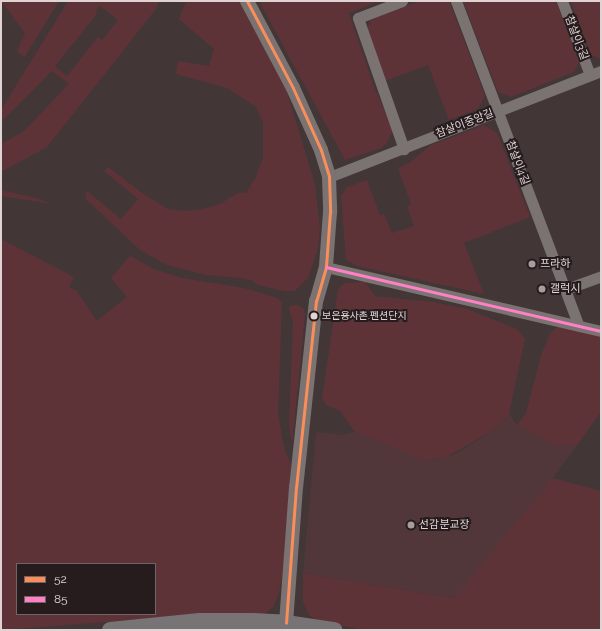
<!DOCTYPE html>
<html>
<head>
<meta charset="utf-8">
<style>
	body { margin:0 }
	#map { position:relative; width:602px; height:631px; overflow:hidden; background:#423637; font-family:Raleway,"Noto Sans KR",sans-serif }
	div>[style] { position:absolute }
	.built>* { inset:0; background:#513739 }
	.green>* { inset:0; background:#5e3338 }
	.minor>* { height:11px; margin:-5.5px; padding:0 5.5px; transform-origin:5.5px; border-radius:5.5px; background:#7b7272 }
	.tertiary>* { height:14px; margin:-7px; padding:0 7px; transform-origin:7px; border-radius:7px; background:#7b7272 }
	.secondary>* { height:16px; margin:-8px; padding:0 8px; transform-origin:8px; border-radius:8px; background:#787475 }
	.bus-1>* { height:3px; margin:-1.5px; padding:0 1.5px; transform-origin:1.5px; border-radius:1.5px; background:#fa8e5a }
	.bus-2>* { height:3px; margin:-1.5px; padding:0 1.5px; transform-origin:1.5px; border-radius:1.5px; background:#ff80c5 }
	.dots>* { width:11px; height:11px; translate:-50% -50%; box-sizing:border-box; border:2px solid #261c1d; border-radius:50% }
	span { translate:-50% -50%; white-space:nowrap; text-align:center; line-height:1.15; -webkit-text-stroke:4px #261c1d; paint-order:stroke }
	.bus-label { font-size:10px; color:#e0d3d4 }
	.left { translate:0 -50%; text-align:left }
	.street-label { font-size:11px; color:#e0d3d4 }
	.poi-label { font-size:11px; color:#e0d3d4 }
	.frame { position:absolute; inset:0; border:2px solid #e0d3d4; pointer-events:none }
	.legend { position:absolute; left:16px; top:563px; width:140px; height:52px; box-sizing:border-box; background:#261c1d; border:1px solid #706566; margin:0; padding:5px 7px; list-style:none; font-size:12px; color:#e0d3d4 }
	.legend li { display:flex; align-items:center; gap:8px; height:20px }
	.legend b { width:20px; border:1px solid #706566 }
</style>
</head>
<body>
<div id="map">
	<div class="built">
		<i style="clip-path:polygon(509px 414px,517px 425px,557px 446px,577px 445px,553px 478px,455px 598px,303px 573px,316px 432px,343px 435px,355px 432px,423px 460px,445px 458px,459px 452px,497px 428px)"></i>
	</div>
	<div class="green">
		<i style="clip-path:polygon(1px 1px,59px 1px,24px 58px,17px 51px,25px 33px)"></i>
		<i style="clip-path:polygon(evenodd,68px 1px,159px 1px,156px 9px,47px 147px,1px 172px,1px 144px,24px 131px,69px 84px,52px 71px,1px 122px,1px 110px,68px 1px,100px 6px,118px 20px,102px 40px,98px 37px,67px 76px,55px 66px,97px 14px,96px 11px,100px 6px)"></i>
		<i style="clip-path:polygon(186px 1px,238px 1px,244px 7px,286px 89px,315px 184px,320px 229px,318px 248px,308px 278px,295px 291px,284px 291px,258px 285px,251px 280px,240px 278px,206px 275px,167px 265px,140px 250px,85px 198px,87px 191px,121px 219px,138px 199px,104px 171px,108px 167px,142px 193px,168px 209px,186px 211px,203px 209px,220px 204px,238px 193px,246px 193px,256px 177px,263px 157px,263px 122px,256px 107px,227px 88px,176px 74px,178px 61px,209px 66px,214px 49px,179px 19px)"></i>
		<i style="clip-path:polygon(259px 1px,380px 1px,349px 13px,374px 87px,393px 130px,387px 143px,381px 148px,345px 160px)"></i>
		<i style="clip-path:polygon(419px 1px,449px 1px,485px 96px,478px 109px,449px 120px,428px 65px,385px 81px,366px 33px,371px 20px)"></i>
		<i style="clip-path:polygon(463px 1px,556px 1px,579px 62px,574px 72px,511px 97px,498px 92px)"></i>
		<i style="clip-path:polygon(571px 1px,601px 1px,601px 59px,591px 55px)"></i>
		<i style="clip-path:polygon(484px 125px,497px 133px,530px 217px,464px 243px,484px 294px,357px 266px,346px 260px,341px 196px,347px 187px,367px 180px,380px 215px,384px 214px,392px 233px,414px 226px,407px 206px,411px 204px,398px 168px,409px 163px,431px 145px)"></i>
		<i style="clip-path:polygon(1px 190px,36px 198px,52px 204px,1px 196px)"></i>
		<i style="clip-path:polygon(evenodd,1px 239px,74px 277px,69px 287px,77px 291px,97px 321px,127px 297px,111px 278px,130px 256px,154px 269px,182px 278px,244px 288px,278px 298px,282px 303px,278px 414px,284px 448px,291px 464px,290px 495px,285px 560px,279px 593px,273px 607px,263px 615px,224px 613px,1px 630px,1px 239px,17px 564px,155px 564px,155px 614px,17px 614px,17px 564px)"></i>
		<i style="clip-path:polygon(365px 282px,375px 296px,433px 302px,467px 309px,517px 329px,525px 339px,509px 414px,497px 428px,445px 458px,423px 460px,355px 432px,340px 411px,326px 405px,322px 399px,338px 289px,345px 283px)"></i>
		<i style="clip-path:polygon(296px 305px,303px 308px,305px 315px,292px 444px,289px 426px,293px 321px,289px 310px,290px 306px)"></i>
		<i style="clip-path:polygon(560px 325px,601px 335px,601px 412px,577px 445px,557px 446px,517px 425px,526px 413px,542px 352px,551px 332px)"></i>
		<i style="clip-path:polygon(553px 478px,601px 491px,601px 630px,367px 630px,320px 622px,309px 615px,303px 602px,303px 573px,454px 598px)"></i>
		<i style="clip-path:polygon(228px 626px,274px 630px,171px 630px)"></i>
	</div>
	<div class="minor">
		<i style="left:402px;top:1px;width:47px;rotate:158.9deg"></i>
		<i style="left:358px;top:18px;width:139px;rotate:70.7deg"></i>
		<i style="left:456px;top:1px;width:347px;rotate:69.3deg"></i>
		<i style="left:562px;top:1px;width:79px;rotate:69.3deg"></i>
		<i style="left:329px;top:177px;width:292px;rotate:-21.3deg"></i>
		<i style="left:326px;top:267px;width:282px;rotate:13.1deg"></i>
		<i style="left:566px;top:289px;width:37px;rotate:-20deg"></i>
	</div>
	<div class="tertiary">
		<i style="left:247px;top:1px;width:98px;rotate:62.1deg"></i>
		<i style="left:293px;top:88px;width:68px;rotate:65.7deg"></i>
		<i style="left:321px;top:150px;width:28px;rotate:73deg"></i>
		<i style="left:329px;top:177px;width:35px;rotate:88deg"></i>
		<i style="left:330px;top:212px;width:55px;rotate:94.2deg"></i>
		<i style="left:326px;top:267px;width:35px;rotate:106deg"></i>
		<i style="left:316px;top:301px;width:187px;rotate:96.1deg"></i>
		<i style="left:296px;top:487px;width:136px;rotate:94.2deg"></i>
	</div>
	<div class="secondary">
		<i style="left:110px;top:630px;width:90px;rotate:-5.7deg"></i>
		<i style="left:200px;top:621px;width:52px"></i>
		<i style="left:252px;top:621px;width:34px;rotate:3deg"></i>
		<i style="left:286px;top:623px;width:49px;rotate:8.3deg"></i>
	</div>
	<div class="bus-1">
		<i style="left:247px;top:1px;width:98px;rotate:62.1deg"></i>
		<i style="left:293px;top:88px;width:68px;rotate:65.7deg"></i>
		<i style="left:321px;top:150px;width:28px;rotate:73deg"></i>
		<i style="left:329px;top:177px;width:35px;rotate:88deg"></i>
		<i style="left:330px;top:212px;width:55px;rotate:94.2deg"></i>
		<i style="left:326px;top:267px;width:35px;rotate:106deg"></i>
		<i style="left:316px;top:301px;width:187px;rotate:96.1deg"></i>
		<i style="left:296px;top:487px;width:136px;rotate:94.2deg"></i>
	</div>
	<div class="bus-2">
		<i style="left:326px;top:267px;width:282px;rotate:13.1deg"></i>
	</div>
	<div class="dots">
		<i style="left:532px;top:264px;background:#a99c9d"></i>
		<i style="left:542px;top:289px;background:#a99c9d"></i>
		<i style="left:314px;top:316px;background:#e0d3d4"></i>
		<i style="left:411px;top:525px;background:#a99c9d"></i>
	</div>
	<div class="bus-label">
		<span class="left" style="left:322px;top:316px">보은용사촌.펜션단지</span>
	</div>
	<div class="street-label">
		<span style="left:576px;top:38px;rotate:69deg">참살이3길</span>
		<span style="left:465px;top:124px;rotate:-21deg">참살이중앙길</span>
		<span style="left:517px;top:163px;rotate:69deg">참살이4길</span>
	</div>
	<div class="poi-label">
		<span class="left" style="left:540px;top:264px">프라하</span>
		<span class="left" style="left:550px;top:289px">갤럭시</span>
		<span class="left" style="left:419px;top:525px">선감분교장</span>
	</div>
	<div class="frame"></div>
	<ul class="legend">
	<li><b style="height:5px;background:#fa8e5a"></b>52</li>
	<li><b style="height:5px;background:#ff80c5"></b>85</li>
	</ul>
</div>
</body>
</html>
